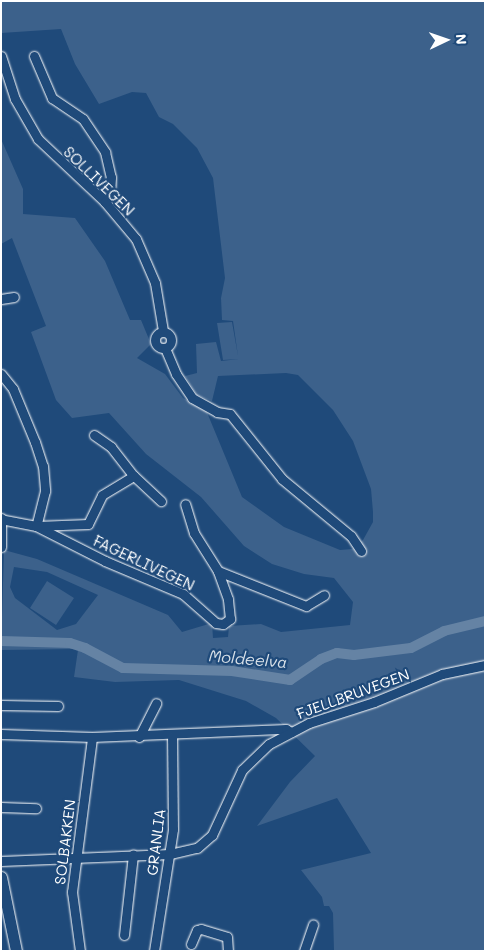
<!DOCTYPE html>
<html>
<head>
<meta charset="utf-8">
<style>
	body { margin:0 }
	#map { position:relative; width:486px; height:952px; overflow:hidden; background:#1f4a7a; font-family:Mali,sans-serif }
	div>[style] { position:absolute }
	.green>* { inset:0; background:#3c618b }
	.river>* { height:10px; margin:-5px; padding:0 5px; transform-origin:5px; border-radius:5px; background:#6583a4 }
	.roads { filter:drop-shadow(0 0 1px #fff) drop-shadow(0 0 1px #fff) }
	.minor>* { height:9px; margin:-4.5px; padding:0 4.5px; transform-origin:4.5px; border-radius:4.5px; background:#1f4a7a }
	.minor>.ring { margin:-4.5px; padding:0; box-sizing:content-box; background:none; border:9px solid #1f4a7a; border-radius:50% }
	.major>* { height:11px; margin:-5.5px; padding:0 5.5px; transform-origin:5.5px; border-radius:5.5px; background:#1f4a7a }
	span { translate:-50% -50%; white-space:nowrap; text-align:center; line-height:1.15; -webkit-text-stroke:4.5px #1f4a7a; paint-order:stroke }
	.street-label { font-size:15px; color:#fff }
	.water-label { font-size:16px; color:#d8e0e8; font-style:italic }
	.frame { position:absolute; inset:0; border:2px solid #fff; pointer-events:none }
	.north { position:absolute; left:421px; top:15px; width:50px; height:50px; -webkit-text-stroke:4px #1f4a7a; paint-order:stroke; rotate:87deg; font-size:14px; font-weight:700; line-height:20px; text-align:center; color:#fff }
	.north::after { content:''; display:block; margin:auto; width:18px; height:22px; background:#fff; clip-path:polygon(50% 0,100% 100%,50% 72%,0 100%) }
</style>
</head>
<body>
<div id="map">
	<div class="green">
		<i style="clip-path:polygon(evenodd,1px 1px,485px 1px,485px 951px,334px 951px,333px 913px,329px 906px,324px 906px,322px 897px,301px 870px,371px 853px,337px 798px,257px 826px,290px 782px,315px 756px,276px 718px,246px 701px,179px 680px,115px 682px,74px 677px,78px 650px,75px 649px,1px 650px,4px 550px,37px 559px,168px 615px,182px 632px,212px 623px,213px 638px,228px 637px,229px 626px,261px 624px,281px 632px,350px 625px,353px 602px,334px 578px,304px 574px,272px 564px,244px 546px,201px 497px,146px 454px,109px 413px,72px 418px,56px 400px,31px 332px,46px 326px,12px 238px,1px 244px,1px 139px,23px 189px,23px 214px,75px 218px,105px 261px,130px 320px,141px 320px,151px 344px,137px 358px,165px 374px,183px 398px,206px 410px,242px 497px,284px 527px,340px 550px,352px 549px,363px 540px,373px 522px,373px 512px,371px 489px,353px 441px,333px 410px,298px 375px,286px 373px,218px 376px,212px 401px,197px 395px,185px 376px,197px 373px,196px 344px,216px 342px,221px 361px,239px 359px,223px 360px,217px 323px,232px 322px,238px 356px,233px 321px,222px 320px,221px 298px,225px 278px,213px 178px,197px 148px,173px 124px,159px 117px,146px 93px,132px 92px,99px 104px,75px 64px,61px 29px,1px 33px,1px 1px,14px 567px,47px 572px,98px 595px,76px 624px,57px 630px,15px 598px,10px 587px,14px 567px)"></i>
		<i style="clip-path:polygon(47px 581px,74px 598px,56px 625px,30px 608px)"></i>
	</div>
	<div class="river">
		<i style="left:1px;top:641px;width:69px;rotate:1.7deg"></i>
		<i style="left:70px;top:643px;width:16px;rotate:18deg"></i>
		<i style="left:85px;top:648px;width:43px;rotate:27.8deg"></i>
		<i style="left:123px;top:668px;width:109px;rotate:1.6deg"></i>
		<i style="left:232px;top:671px;width:59px;rotate:8.8deg"></i>
		<i style="left:290px;top:680px;width:37px;rotate:-34deg"></i>
		<i style="left:321px;top:659px;width:17px;rotate:-21deg"></i>
		<i style="left:337px;top:653px;width:17px;rotate:7deg"></i>
		<i style="left:354px;top:655px;width:57px;rotate:-7deg"></i>
		<i style="left:411px;top:648px;width:37px;rotate:-27deg"></i>
		<i style="left:444px;top:631px;width:42px;rotate:-13.7deg"></i>
	</div>
	<div class="roads">
		<div class="minor">
			<i style="left:1px;top:56px;width:45px;rotate:72deg"></i>
			<i style="left:15px;top:99px;width:46px;rotate:60.1deg"></i>
			<i style="left:38px;top:139px;width:92px;rotate:43.2deg"></i>
			<i style="left:105px;top:202px;width:48px;rotate:50deg"></i>
			<i style="left:136px;top:239px;width:48px;rotate:66.6deg"></i>
			<i style="left:155px;top:283px;width:49px;rotate:80.5deg"></i>
			<i style="left:34px;top:56px;width:46px;rotate:66.8deg"></i>
			<i style="left:52px;top:98px;width:37px;rotate:34deg"></i>
			<i style="left:83px;top:119px;width:40px;rotate:56deg"></i>
			<i style="left:105px;top:152px;width:26px;rotate:77deg"></i>
			<i style="left:111px;top:177px;width:19px;rotate:93deg"></i>
			<i style="left:110px;top:196px;width:8px;rotate:130deg"></i>
			<i style="left:1px;top:299px;width:13px;rotate:-9deg"></i>
			<i class="ring" style="left:155px;top:332px;width:7px;height:7px"></i>
			<i style="left:165px;top:348px;width:28px;rotate:67deg"></i>
			<i style="left:176px;top:374px;width:29px;rotate:56deg"></i>
			<i style="left:192px;top:398px;width:29px;rotate:29deg"></i>
			<i style="left:217px;top:412px;width:13px;rotate:9deg"></i>
			<i style="left:230px;top:414px;width:83px;rotate:51.3deg"></i>
			<i style="left:282px;top:479px;width:89px;rotate:39.6deg"></i>
			<i style="left:351px;top:536px;width:18px;rotate:56deg"></i>
			<i style="left:1px;top:374px;width:19px;rotate:51deg"></i>
			<i style="left:13px;top:389px;width:57px;rotate:67.5deg"></i>
			<i style="left:35px;top:442px;width:25px;rotate:72deg"></i>
			<i style="left:43px;top:466px;width:25px;rotate:85deg"></i>
			<i style="left:45px;top:491px;width:36px;rotate:104deg"></i>
			<i style="left:36px;top:526px;width:36px;rotate:-169deg"></i>
			<i style="left:94px;top:435px;width:21px;rotate:35deg"></i>
			<i style="left:111px;top:447px;width:37px;rotate:52deg"></i>
			<i style="left:134px;top:476px;width:37px;rotate:43deg"></i>
			<i style="left:1px;top:518px;width:29px;rotate:90deg"></i>
			<i style="left:36px;top:526px;width:77px;rotate:26.9deg"></i>
			<i style="left:105px;top:561px;width:85px;rotate:22.9deg"></i>
			<i style="left:183px;top:594px;width:44px;rotate:41.3deg"></i>
			<i style="left:216px;top:623px;width:7px;rotate:8deg"></i>
			<i style="left:223px;top:624px;width:9px;rotate:-36deg"></i>
			<i style="left:230px;top:619px;width:20px;rotate:-96deg"></i>
			<i style="left:228px;top:599px;width:30px;rotate:-110deg"></i>
			<i style="left:218px;top:571px;width:45px;rotate:-122.3deg"></i>
			<i style="left:194px;top:533px;width:30px;rotate:-107deg"></i>
			<i style="left:36px;top:526px;width:52px;rotate:-2.2deg"></i>
			<i style="left:88px;top:524px;width:32px;rotate:-64deg"></i>
			<i style="left:102px;top:495px;width:37px;rotate:-31deg"></i>
			<i style="left:218px;top:571px;width:95px;rotate:21.7deg"></i>
			<i style="left:306px;top:606px;width:21px;rotate:-31deg"></i>
			<i style="left:1px;top:705px;width:57px;rotate:1deg"></i>
			<i style="left:1px;top:734px;width:91px;rotate:1.9deg"></i>
			<i style="left:92px;top:737px;width:194px;rotate:-2.4deg"></i>
			<i style="left:286px;top:729px;width:6px;rotate:31deg"></i>
			<i style="left:139px;top:737px;width:38px;rotate:-63deg"></i>
			<i style="left:1px;top:807px;width:35px;rotate:2deg"></i>
			<i style="left:1px;top:861px;width:169px;rotate:-2.4deg"></i>
			<i style="left:170px;top:854px;width:28px;rotate:-13deg"></i>
			<i style="left:197px;top:848px;width:20px;rotate:-41deg"></i>
			<i style="left:212px;top:835px;width:72px;rotate:-65.2deg"></i>
			<i style="left:242px;top:770px;width:37px;rotate:-44deg"></i>
			<i style="left:269px;top:744px;width:45px;rotate:-27.7deg"></i>
			<i style="left:309px;top:723px;width:68px;rotate:-17.9deg"></i>
			<i style="left:374px;top:702px;width:74px;rotate:-22.4deg"></i>
			<i style="left:442px;top:674px;width:44px;rotate:-11.8deg"></i>
			<i style="left:124px;top:935px;width:81px;rotate:-83.6deg"></i>
			<i style="left:191px;top:944px;width:15px;rotate:-67deg"></i>
			<i style="left:197px;top:930px;width:4px;rotate:-14deg"></i>
			<i style="left:201px;top:929px;width:27px;rotate:17deg"></i>
			<i style="left:227px;top:937px;width:14px;rotate:86deg"></i>
			<i style="left:80px;top:951px;width:60px;rotate:-97.7deg"></i>
			<i style="left:72px;top:892px;width:156px;rotate:-82.6deg"></i>
			<i style="left:154px;top:951px;width:123px;rotate:-81.1deg"></i>
			<i style="left:173px;top:829px;width:93px;rotate:-90.6deg"></i>
			<i style="left:304px;top:951px;width:28px;rotate:-71deg"></i>
		</div>
		<div class="major">
			<i style="left:1px;top:877px;width:76px;rotate:78.5deg"></i>
		</div>
	</div>
	<div class="street-label">
		<span style="left:99px;top:181px;rotate:44deg">SOLLIVEGEN</span>
		<span style="left:144px;top:563px;rotate:25deg">FAGERLIVEGEN</span>
		<span style="left:353px;top:694px;rotate:-20deg">FJELLBRUVEGEN</span>
		<span style="left:65px;top:842px;rotate:-83deg">SOLBAKKEN</span>
		<span style="left:156px;top:842px;rotate:-83deg">GRANLIA</span>
	</div>
	<div class="water-label">
		<span style="left:248px;top:659px;rotate:5deg">Moldeelva</span>
	</div>
	<div class="frame"></div>
	<div class="north">N</div>
</div>
</body>
</html>
